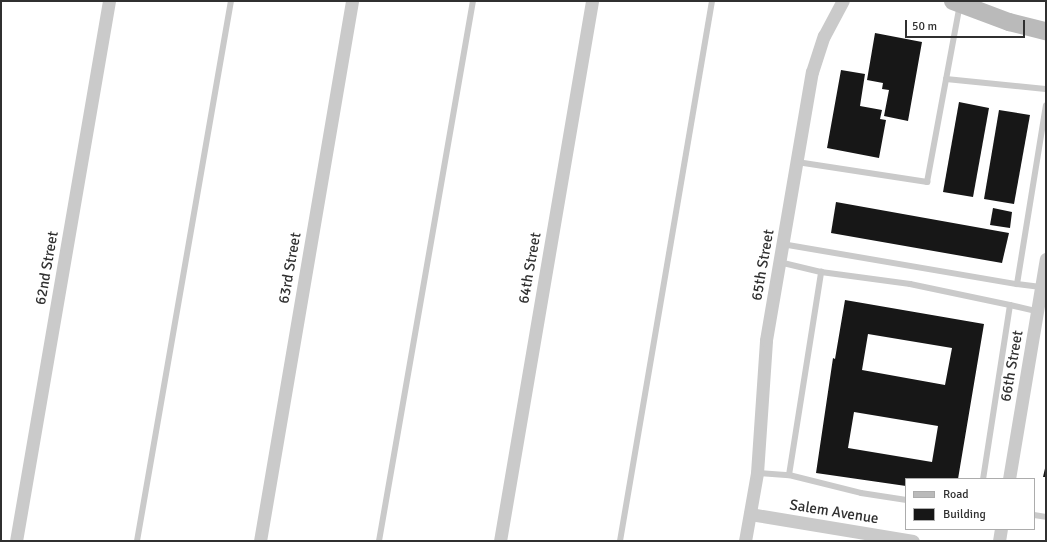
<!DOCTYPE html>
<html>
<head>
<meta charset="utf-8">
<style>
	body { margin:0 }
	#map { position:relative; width:1047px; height:542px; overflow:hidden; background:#fff; font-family:Signika,sans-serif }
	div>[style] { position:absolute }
	.building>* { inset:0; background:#171717 }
	.service>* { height:6px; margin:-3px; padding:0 3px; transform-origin:3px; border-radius:3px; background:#cacaca }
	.minor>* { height:13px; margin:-6.5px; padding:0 6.5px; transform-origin:6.5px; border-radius:6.5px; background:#cacaca }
	.secondary>* { height:18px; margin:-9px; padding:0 9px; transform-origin:9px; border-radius:9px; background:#bababa }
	span { translate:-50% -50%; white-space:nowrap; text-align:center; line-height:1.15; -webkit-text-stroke:4px #fff; paint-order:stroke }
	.street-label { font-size:15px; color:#303030 }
	.frame { position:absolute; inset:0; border:2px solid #303030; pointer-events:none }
	.legend { position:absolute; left:905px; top:478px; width:130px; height:52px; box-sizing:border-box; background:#fff; border:1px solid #acacac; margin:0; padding:5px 7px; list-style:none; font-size:12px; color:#303030 }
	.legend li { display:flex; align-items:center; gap:8px; height:20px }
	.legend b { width:20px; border:1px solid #acacac }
	.scale { position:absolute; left:905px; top:20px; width:120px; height:18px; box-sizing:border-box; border:2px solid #303030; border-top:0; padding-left:5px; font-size:12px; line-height:14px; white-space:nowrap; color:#303030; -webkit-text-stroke:3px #fff; paint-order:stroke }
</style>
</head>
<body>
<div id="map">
	<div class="building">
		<i style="clip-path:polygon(875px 33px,922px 42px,908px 121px,884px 116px,889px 90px,882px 89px,883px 83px,867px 80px)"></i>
		<i style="clip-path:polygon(841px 70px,865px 74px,860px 106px,882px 110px,880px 119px,886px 120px,879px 158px,827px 148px)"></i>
		<i style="clip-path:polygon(959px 102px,989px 108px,973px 197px,943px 192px)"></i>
		<i style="clip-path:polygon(999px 110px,1030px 115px,1014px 204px,984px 199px)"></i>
		<i style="clip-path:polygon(836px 202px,1009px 233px,1002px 263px,831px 233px)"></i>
		<i style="clip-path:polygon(993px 208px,1012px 212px,1010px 228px,990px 225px)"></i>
		<i style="clip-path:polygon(evenodd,845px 300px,984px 324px,958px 479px,906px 479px,906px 486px,816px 473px,833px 358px,835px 359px,845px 300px,868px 334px,952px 348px,945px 385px,862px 370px,868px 334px,845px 300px,854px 412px,938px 426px,932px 462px,848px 448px,854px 412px)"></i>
		<i style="clip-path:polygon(1046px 464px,1046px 477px,1043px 477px)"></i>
	</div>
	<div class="service">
		<i style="left:946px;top:79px;width:100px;rotate:5.7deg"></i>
		<i style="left:797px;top:162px;width:132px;rotate:8.7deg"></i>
		<i style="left:927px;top:182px;width:181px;rotate:-79.5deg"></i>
		<i style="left:782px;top:244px;width:238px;rotate:9.7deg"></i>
		<i style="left:1017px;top:284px;width:181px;rotate:-80.8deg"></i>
		<i style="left:779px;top:262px;width:43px;rotate:13.4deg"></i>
		<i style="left:821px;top:272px;width:90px;rotate:7.7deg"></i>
		<i style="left:910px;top:284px;width:102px;rotate:11.9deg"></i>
		<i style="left:1010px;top:305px;width:176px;rotate:98.8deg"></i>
		<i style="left:1017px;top:284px;width:26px;rotate:7deg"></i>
		<i style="left:1010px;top:305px;width:28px;rotate:13deg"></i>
		<i style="left:757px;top:473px;width:32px;rotate:4deg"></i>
		<i style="left:789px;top:475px;width:74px;rotate:14deg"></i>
		<i style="left:861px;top:493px;width:46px;rotate:8.8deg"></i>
		<i style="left:789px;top:475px;width:206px;rotate:-81deg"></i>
		<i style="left:1034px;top:515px;width:12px;rotate:9deg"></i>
		<i style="left:137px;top:541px;width:548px;rotate:-80.13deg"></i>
		<i style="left:379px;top:541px;width:548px;rotate:-80.13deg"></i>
		<i style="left:620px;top:541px;width:548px;rotate:-80.33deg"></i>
	</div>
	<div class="minor">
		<i style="left:1009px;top:479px;width:223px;rotate:-80.5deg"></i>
		<i style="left:750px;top:514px;width:165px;rotate:9.4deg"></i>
		<i style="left:16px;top:541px;width:548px;rotate:-80.23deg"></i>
		<i style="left:260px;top:541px;width:548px;rotate:-80.33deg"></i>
		<i style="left:500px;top:541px;width:548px;rotate:-80.33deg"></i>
		<i style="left:745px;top:541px;width:69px;rotate:-80deg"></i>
		<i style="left:757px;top:473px;width:133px;rotate:-86.1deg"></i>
		<i style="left:766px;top:340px;width:272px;rotate:-80.3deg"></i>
		<i style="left:812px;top:72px;width:38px;rotate:-72deg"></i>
		<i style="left:824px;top:36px;width:40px;rotate:-62deg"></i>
		<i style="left:999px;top:541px;width:12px;rotate:-81deg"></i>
	</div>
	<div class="secondary">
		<i style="left:953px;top:1px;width:60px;rotate:20.6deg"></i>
		<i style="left:1009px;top:22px;width:38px;rotate:14deg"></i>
	</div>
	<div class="street-label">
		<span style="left:763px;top:265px;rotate:-80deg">65th Street</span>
		<span style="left:47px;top:268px;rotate:-80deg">62nd Street</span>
		<span style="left:290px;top:268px;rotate:-80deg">63rd Street</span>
		<span style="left:530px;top:268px;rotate:-80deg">64th Street</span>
		<span style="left:1012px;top:366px;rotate:-80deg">66th Street</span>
		<span style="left:834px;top:512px;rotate:9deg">Salem Avenue</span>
	</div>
	<div class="frame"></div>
	<ul class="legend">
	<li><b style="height:5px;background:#bababa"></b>Road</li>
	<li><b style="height:11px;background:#171717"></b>Building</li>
	</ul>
	<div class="scale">50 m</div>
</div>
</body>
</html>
